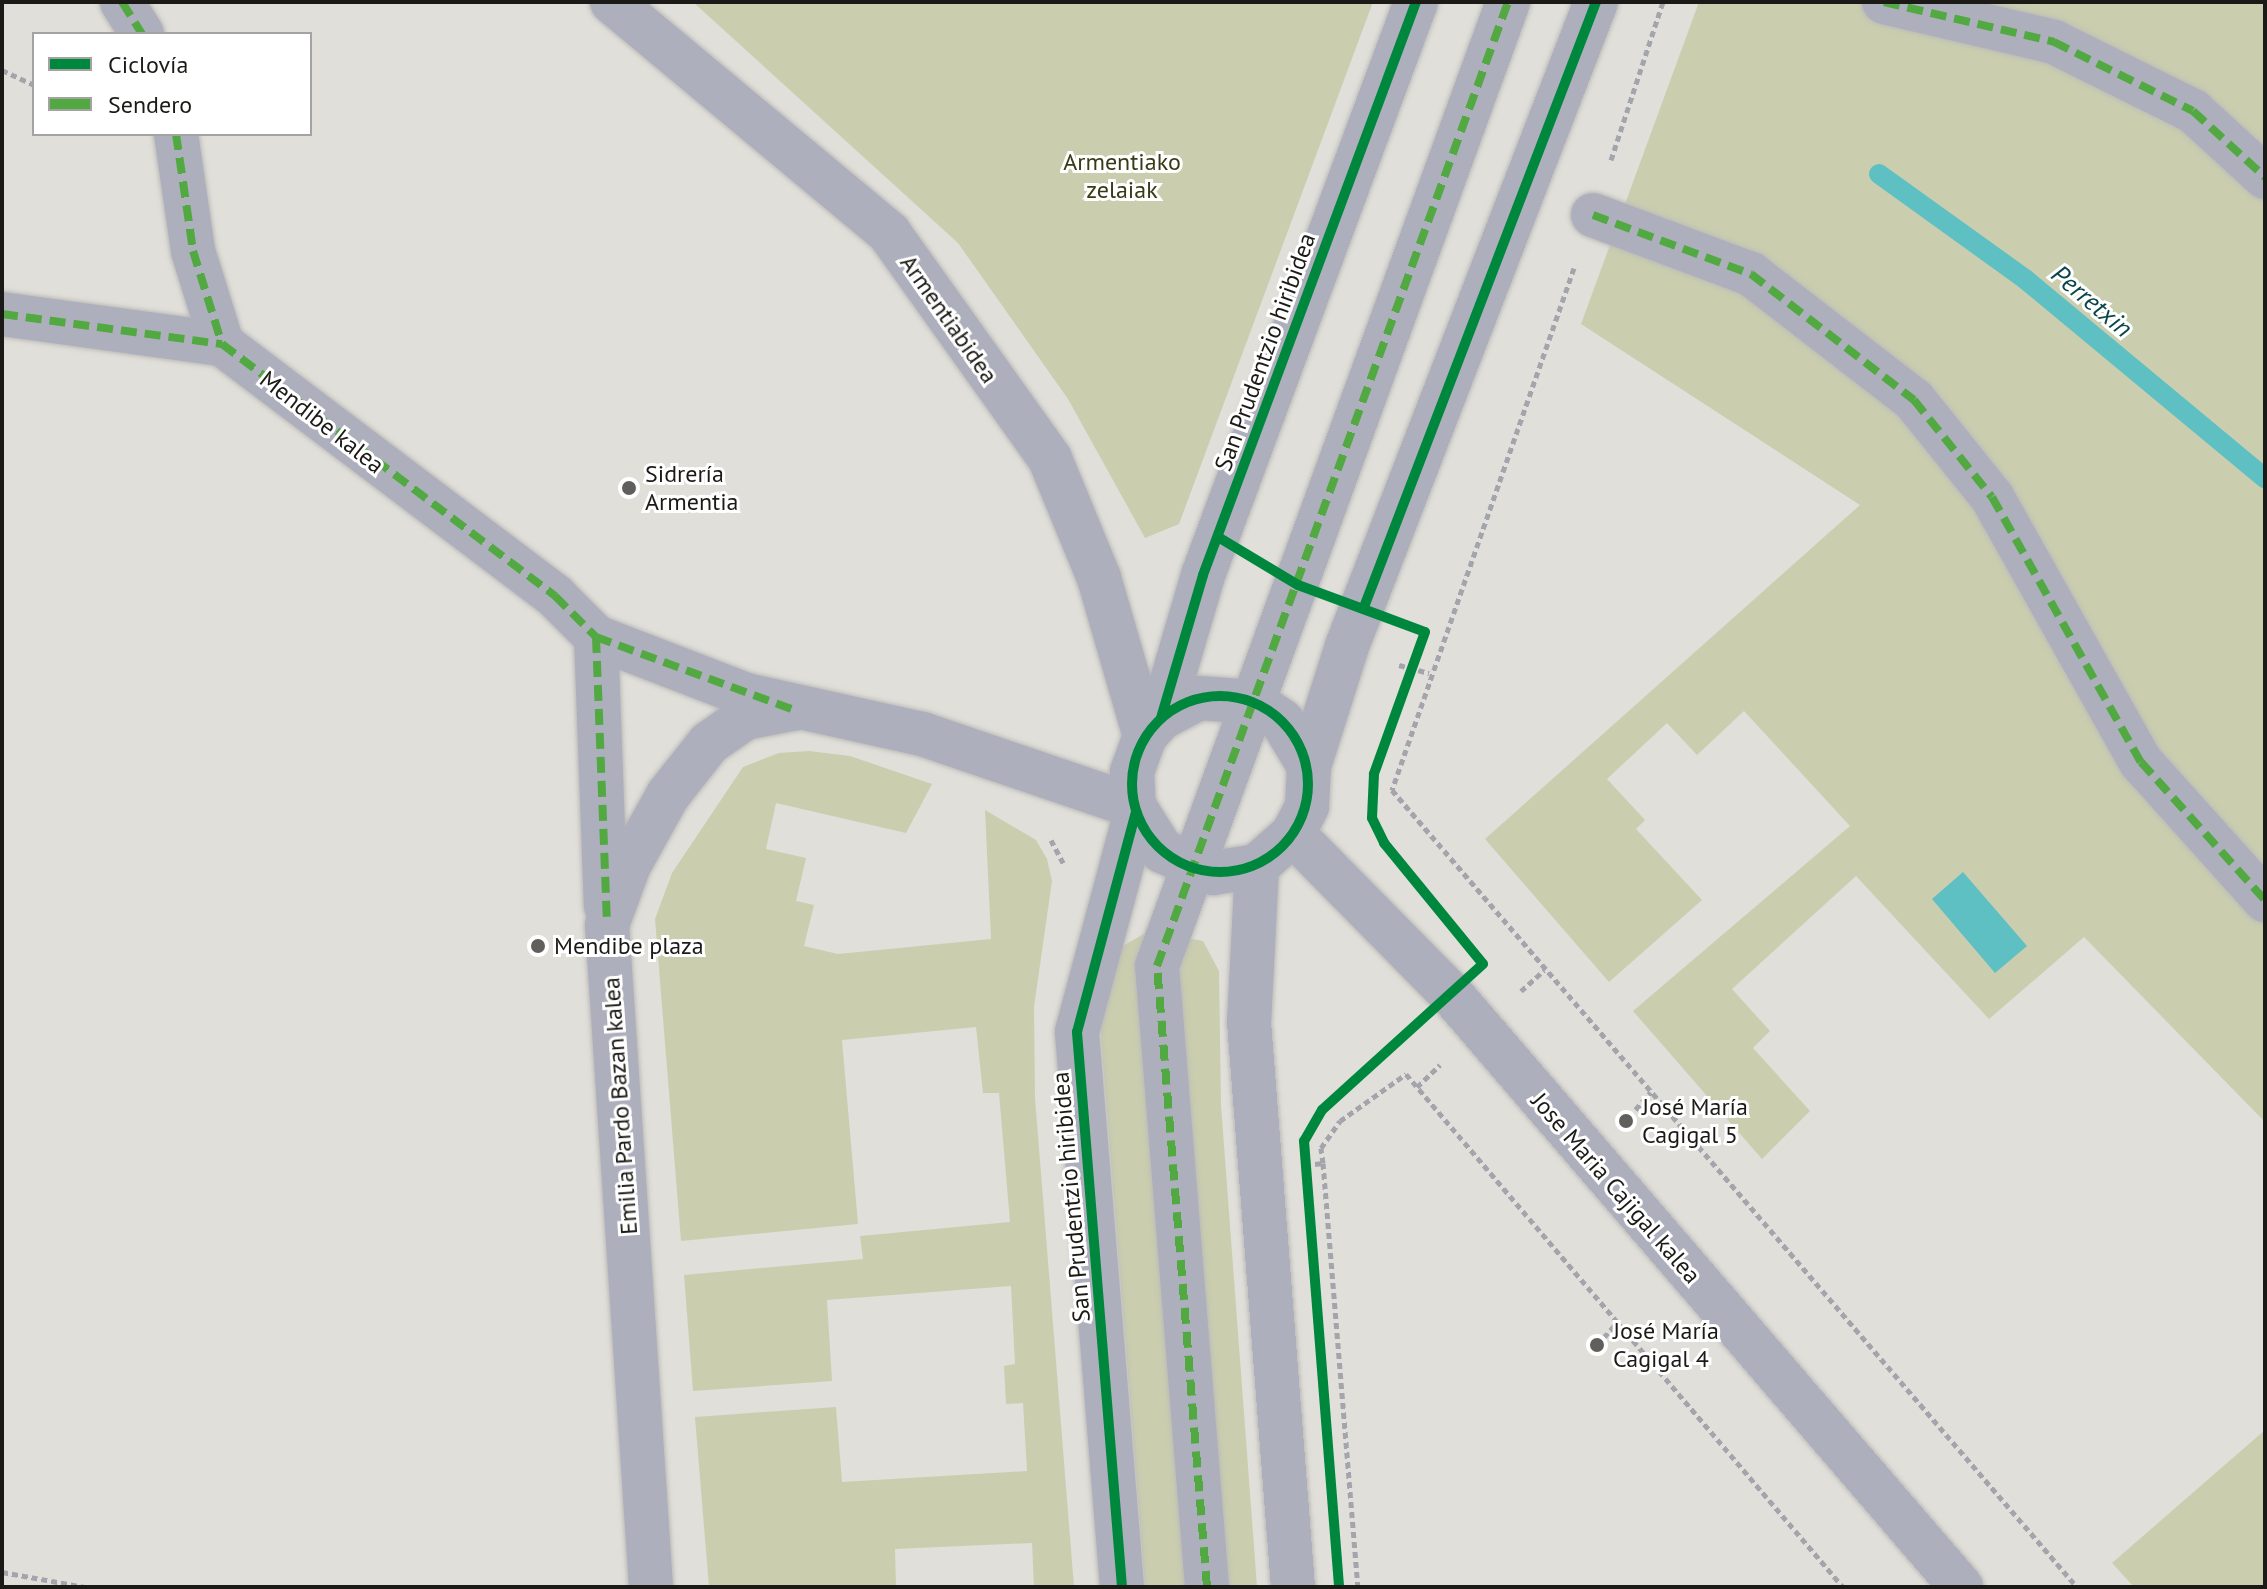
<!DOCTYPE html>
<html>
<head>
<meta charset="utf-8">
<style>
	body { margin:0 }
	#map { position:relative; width:2267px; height:1589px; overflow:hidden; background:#e0dfda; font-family:"PT Sans",sans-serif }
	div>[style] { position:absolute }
	.green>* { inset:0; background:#caceaf }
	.water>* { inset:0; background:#5ec0c2 }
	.stream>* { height:20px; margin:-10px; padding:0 10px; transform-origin:10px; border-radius:10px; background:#5ec0c2 }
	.path>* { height:5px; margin-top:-2.5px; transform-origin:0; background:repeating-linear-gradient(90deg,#a4a4ad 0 6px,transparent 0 10px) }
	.roads { filter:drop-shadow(0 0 2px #bcbbb8) drop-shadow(0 0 2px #bcbbb8) }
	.street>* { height:44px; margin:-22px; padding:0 22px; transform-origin:22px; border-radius:22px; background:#adafbd }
	.quiet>* { height:8px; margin-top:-4px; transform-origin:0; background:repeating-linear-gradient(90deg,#52a942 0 16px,transparent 0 24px) }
	.cycleway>* { height:10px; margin:-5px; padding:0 5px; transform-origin:5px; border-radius:5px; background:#00873e }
	.cycleway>.ring { margin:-5px; padding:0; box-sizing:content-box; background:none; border:10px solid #00873e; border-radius:50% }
	.dots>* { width:22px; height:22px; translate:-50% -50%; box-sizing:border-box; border:4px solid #fff; border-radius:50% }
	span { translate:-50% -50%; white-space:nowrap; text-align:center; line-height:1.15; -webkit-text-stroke:6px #fff; paint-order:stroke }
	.park-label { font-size:24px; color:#373b16 }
	.street-label { font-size:24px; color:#1b1a16 }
	.poi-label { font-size:24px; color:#1b1a16 }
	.left { translate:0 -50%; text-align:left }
	.water-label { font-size:26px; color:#0a4548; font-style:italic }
	.frame { position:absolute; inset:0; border:4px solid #1b1a16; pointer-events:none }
	.legend { position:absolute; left:32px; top:32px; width:280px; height:104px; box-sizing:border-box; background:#fff; border:2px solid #a4a3a2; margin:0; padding:10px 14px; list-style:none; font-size:24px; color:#1b1a16 }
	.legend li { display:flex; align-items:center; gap:16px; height:40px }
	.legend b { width:40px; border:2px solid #a4a3a2 }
</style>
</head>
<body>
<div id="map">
	<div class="green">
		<i style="clip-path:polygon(693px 2px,1373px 2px,1179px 524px,1145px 538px,1068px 399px,958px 243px)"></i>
		<i style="clip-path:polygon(1699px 2px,2265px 2px,2265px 1122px,2084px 937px,1989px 1019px,1856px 876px,1732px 989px,1770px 1031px,1753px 1048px,1810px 1111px,1762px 1159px,1633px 1011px,1850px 826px,1744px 711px,1697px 755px,1667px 723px,1607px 779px,1645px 820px,1636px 829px,1702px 900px,1609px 982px,1485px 839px,1860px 505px,1581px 324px)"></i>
		<i style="clip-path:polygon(809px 751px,850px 756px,932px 784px,906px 833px,776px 803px,766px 849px,806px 858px,796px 901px,814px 905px,804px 946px,838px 954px,991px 939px,985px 810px,1036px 840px,1047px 859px,1052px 881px,1034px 1007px,1035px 1098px,1074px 1587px,1034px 1587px,1032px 1543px,895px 1549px,896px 1585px,709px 1587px,695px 1417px,836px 1407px,842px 1482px,1027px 1471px,1023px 1403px,1006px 1404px,1004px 1366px,1015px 1364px,1011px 1286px,827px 1300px,832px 1381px,693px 1391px,684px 1275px,863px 1259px,860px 1236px,1010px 1222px,999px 1093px,983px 1093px,976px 1027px,842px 1040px,858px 1224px,681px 1241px,655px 919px,672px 873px,743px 767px,779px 753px)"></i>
		<i style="clip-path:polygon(1149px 931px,1203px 941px,1219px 971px,1221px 1105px,1257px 1587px,1145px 1587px,1100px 1024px,1119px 948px)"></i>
		<i style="clip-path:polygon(2265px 1430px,2265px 1587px,2134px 1587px,2112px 1563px)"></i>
	</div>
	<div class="water">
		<i style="clip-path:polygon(1963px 872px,2027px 946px,1995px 973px,1932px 899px)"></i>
	</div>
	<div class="stream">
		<i style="left:1879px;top:174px;width:180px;rotate:35.7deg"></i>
		<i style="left:2025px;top:279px;width:312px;rotate:39.7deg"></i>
	</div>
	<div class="path">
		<i style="left:2px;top:70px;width:35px;rotate:25deg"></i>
		<i style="left:1611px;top:160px;width:166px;rotate:-71.8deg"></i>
		<i style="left:1574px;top:268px;width:553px;rotate:109.22deg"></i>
		<i style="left:1392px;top:790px;width:1051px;rotate:49.32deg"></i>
		<i style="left:1399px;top:665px;width:31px;rotate:15deg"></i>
		<i style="left:1051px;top:840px;width:26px;rotate:62deg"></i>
		<i style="left:1521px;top:991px;width:31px;rotate:-42deg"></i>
		<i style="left:1417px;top:1087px;width:32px;rotate:-44deg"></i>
		<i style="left:1629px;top:1117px;width:33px;rotate:-49deg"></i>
		<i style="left:1323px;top:1163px;width:425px;rotate:85.3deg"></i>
		<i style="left:1315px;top:1164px;width:8px;rotate:-7deg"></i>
		<i style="left:1323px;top:1163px;width:15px;rotate:-98deg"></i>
		<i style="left:1321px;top:1148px;width:33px;rotate:-55deg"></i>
		<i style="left:1340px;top:1121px;width:81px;rotate:-35.5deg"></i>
		<i style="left:1406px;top:1074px;width:674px;rotate:49.57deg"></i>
		<i style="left:1597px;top:1345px;width:28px;rotate:-48deg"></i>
		<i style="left:2px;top:1572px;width:84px;rotate:10.2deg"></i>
	</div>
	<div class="roads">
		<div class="street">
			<i style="left:122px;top:2px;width:38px;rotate:58deg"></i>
			<i style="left:612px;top:2px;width:361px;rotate:39.8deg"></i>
			<i style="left:889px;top:233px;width:277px;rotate:54.5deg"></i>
			<i style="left:1050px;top:459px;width:129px;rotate:67.6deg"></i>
			<i style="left:1099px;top:578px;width:165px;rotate:73.8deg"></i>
			<i style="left:1884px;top:2px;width:175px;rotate:13.2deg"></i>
			<i style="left:2054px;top:42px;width:155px;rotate:26.4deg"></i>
			<i style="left:2193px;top:111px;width:98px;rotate:42.5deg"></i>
			<i style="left:176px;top:134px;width:118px;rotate:81.7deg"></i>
			<i style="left:193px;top:251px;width:97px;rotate:72.7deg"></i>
			<i style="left:1593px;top:215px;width:169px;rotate:20.5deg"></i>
			<i style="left:1751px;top:274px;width:206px;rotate:37.7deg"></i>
			<i style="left:1914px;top:400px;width:124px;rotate:51.2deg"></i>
			<i style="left:1992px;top:497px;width:304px;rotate:60.7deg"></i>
			<i style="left:2141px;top:762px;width:186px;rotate:48.1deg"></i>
			<i style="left:2px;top:314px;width:222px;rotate:7.8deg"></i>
			<i style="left:222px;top:344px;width:418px;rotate:37.1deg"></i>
			<i style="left:555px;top:596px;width:58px;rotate:45deg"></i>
			<i style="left:596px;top:637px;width:161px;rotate:21.1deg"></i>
			<i style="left:746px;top:695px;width:180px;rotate:12.5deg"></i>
			<i style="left:922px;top:734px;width:224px;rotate:18.8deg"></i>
			<i style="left:596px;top:637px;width:269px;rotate:87.9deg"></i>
			<i style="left:1161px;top:718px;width:149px;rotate:-73.6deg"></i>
			<i style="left:1203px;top:575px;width:611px;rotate:-69.61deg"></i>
			<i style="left:1309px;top:766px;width:52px;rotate:-121deg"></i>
			<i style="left:1282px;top:721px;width:34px;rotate:-146deg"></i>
			<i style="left:1254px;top:702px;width:55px;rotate:-175.8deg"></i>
			<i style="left:1199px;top:698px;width:43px;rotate:152.2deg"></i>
			<i style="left:1161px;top:718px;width:24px;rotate:132deg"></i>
			<i style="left:1145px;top:736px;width:38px;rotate:110deg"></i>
			<i style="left:1132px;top:772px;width:34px;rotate:87deg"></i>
			<i style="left:1134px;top:806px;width:53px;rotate:58.1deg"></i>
			<i style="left:1162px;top:851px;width:56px;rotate:23.3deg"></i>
			<i style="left:1213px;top:873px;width:45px;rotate:-9deg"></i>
			<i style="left:1257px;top:866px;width:48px;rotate:-41.6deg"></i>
			<i style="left:1293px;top:834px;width:31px;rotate:-63deg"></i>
			<i style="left:1307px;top:806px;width:40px;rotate:-87.1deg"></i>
			<i style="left:1309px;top:766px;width:126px;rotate:-72.4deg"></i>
			<i style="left:1347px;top:646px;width:690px;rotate:-68.86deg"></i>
			<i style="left:1293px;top:834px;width:226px;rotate:45.4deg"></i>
			<i style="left:1452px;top:995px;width:781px;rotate:49.31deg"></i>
			<i style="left:1257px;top:866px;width:156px;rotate:92.9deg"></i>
			<i style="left:1249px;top:1022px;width:567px;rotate:85.55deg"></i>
			<i style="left:651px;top:1587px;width:663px;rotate:-93.8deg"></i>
			<i style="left:607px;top:925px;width:64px;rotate:-69.9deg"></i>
			<i style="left:629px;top:865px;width:80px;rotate:-60.9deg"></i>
			<i style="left:668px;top:795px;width:66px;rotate:-51.7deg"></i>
			<i style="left:709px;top:743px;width:44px;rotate:-34.8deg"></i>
			<i style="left:745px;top:718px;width:48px;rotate:-10.8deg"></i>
			<i style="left:1122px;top:1587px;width:557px;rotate:-94.64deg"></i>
			<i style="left:1077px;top:1032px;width:228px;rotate:-75deg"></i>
			<i style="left:1207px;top:1587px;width:623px;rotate:-94.6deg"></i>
			<i style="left:1157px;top:966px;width:1026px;rotate:-69.99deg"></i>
		</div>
	</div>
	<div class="quiet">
		<i style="left:122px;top:2px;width:38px;rotate:58deg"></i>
		<i style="left:1884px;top:2px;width:175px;rotate:13.2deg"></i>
		<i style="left:2054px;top:42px;width:155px;rotate:26.4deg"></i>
		<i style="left:2193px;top:111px;width:98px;rotate:42.5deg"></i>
		<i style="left:176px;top:134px;width:118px;rotate:81.7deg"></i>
		<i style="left:193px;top:251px;width:97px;rotate:72.7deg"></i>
		<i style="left:1593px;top:215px;width:169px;rotate:20.5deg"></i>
		<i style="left:1751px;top:274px;width:206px;rotate:37.7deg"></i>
		<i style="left:1914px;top:400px;width:124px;rotate:51.2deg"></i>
		<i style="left:1992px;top:497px;width:304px;rotate:60.7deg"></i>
		<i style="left:2141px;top:762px;width:186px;rotate:48.1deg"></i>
		<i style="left:2px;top:314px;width:222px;rotate:7.8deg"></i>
		<i style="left:222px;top:344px;width:418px;rotate:37.1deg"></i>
		<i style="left:555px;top:596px;width:58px;rotate:45deg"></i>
		<i style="left:596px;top:637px;width:209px;rotate:20.2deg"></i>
		<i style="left:596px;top:637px;width:288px;rotate:87.8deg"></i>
		<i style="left:1207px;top:1587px;width:623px;rotate:-94.6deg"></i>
		<i style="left:1157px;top:966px;width:1026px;rotate:-69.99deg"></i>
	</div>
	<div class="cycleway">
		<i style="left:1218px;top:537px;width:93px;rotate:31deg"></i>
		<i style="left:1298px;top:585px;width:135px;rotate:20.3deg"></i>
		<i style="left:1425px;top:632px;width:151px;rotate:109.8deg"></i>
		<i style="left:1374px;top:774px;width:44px;rotate:92.6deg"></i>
		<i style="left:1372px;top:818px;width:28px;rotate:64deg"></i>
		<i style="left:1384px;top:843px;width:156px;rotate:50.7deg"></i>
		<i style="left:1483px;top:964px;width:217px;rotate:137.8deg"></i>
		<i style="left:1322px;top:1110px;width:36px;rotate:120deg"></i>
		<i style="left:1304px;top:1141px;width:447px;rotate:85.5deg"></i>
		<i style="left:1364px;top:607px;width:648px;rotate:-69.02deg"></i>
		<i class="ring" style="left:1132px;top:696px;width:166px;height:166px"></i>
		<i style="left:1161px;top:718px;width:149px;rotate:-73.6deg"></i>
		<i style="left:1203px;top:575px;width:611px;rotate:-69.61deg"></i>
		<i style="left:1122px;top:1587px;width:557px;rotate:-94.64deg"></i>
		<i style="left:1077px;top:1032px;width:228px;rotate:-75deg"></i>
	</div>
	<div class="dots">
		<i style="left:629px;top:488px;background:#605f5b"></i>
		<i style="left:538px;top:946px;background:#605f5b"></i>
		<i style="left:1626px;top:1121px;background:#605f5b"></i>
		<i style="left:1597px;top:1345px;background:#605f5b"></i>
	</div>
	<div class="park-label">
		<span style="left:1122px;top:176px">Armentiako<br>zelaiak</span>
	</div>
	<div class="street-label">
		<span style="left:949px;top:319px;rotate:55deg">Armentiabidea</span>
		<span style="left:1265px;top:352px;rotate:-70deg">San Prudentzio hiribidea</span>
		<span style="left:322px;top:422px;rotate:38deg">Mendibe kalea</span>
		<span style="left:620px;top:1106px;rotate:-94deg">Emilia Pardo Bazan kalea</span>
		<span style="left:1616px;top:1188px;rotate:49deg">Jose Maria Cajigal kalea</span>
		<span style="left:1071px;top:1197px;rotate:-95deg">San Prudentzio hiribidea</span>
	</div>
	<div class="poi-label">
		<span class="left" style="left:645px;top:488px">Sidrería<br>Armentia</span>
		<span class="left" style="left:554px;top:946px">Mendibe plaza</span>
		<span class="left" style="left:1642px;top:1121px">José María<br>Cagigal 5</span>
		<span class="left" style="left:1613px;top:1345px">José María<br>Cagigal 4</span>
	</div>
	<div class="water-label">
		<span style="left:2092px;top:301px;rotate:40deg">Perretxin</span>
	</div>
	<div class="frame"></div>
	<ul class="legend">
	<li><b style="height:10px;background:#00873e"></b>Ciclovía</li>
	<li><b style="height:10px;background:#52a942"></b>Sendero</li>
	</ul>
</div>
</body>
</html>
